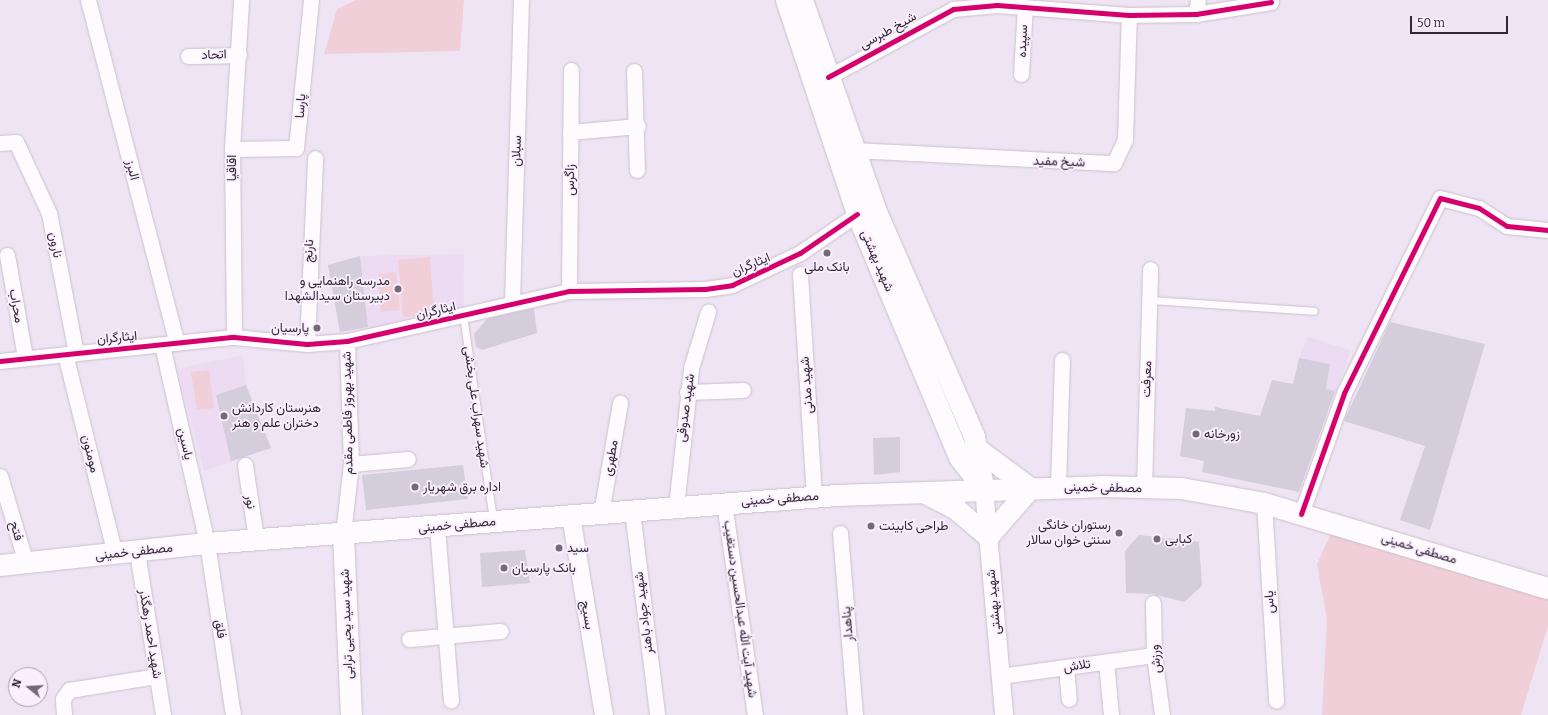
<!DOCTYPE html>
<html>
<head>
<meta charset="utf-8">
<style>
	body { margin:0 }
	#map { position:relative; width:1548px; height:715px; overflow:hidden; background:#efe4f3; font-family:Bitter,Vazirmatn,serif }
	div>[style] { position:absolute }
	.built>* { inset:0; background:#eddbf4 }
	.green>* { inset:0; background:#f0cfd9 }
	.building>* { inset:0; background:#d3cddc }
	.roads { filter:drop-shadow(0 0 1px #cac1cd) drop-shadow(0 0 1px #cac1cd) }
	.service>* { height:7px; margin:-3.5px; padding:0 3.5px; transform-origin:3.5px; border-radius:3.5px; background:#fdfbfd }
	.minor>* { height:15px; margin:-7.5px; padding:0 7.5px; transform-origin:7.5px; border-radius:7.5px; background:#fdfbfd }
	.tertiary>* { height:18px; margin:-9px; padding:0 9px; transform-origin:9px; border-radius:9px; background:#fdfbfd }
	.secondary>* { height:21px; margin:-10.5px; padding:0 10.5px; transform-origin:10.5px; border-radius:10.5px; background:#fdfbfd }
	.cycleway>* { height:5px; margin:-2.5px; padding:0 2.5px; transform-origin:2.5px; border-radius:2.5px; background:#d6006c }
	.dots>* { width:11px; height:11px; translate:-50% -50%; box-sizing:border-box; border:2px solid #fbefff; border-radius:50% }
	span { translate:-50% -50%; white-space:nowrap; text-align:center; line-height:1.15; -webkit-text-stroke:3.5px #fbefff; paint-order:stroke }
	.street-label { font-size:13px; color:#302933 }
	.poi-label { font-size:13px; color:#302933 }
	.right { translate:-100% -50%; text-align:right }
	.left { translate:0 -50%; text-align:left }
	.north { position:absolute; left:8px; top:667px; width:40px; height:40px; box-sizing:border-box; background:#fbefff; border:1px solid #aaa0ad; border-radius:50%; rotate:288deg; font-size:11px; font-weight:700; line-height:16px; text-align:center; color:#302933 }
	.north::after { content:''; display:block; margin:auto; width:14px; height:18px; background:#736a76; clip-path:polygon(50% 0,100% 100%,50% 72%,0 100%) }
	.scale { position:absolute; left:1410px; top:16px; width:98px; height:18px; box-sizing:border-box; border:2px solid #302933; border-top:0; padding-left:5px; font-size:12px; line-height:14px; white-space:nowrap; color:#302933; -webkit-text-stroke:3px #fbefff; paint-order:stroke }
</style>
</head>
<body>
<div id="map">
	<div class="built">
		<i style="clip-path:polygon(464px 254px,463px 313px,340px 332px,328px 265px,360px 256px)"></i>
		<i style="clip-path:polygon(1308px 337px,1351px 350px,1336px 391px,1326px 389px,1330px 364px,1299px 358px)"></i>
		<i style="clip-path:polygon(243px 355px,246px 385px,271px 448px,204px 471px,178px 372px,180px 368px)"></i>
	</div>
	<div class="green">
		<i style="clip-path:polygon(356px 0,464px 0,460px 51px,324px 54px,337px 9px)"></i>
		<i style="clip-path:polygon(430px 257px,434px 315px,403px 317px,398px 260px)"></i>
		<i style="clip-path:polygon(396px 272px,400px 310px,381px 312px,378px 274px)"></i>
		<i style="clip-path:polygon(209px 370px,214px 408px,197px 410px,191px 372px)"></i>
		<i style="clip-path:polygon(1331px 533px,1548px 598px,1548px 626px,1521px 715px,1322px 715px,1327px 620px,1317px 564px)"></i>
	</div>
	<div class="building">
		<i style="clip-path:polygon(360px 256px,368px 327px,340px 332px,328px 265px)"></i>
		<i style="clip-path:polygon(534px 308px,537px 333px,482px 350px,476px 347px,474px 334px,487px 319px)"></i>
		<i style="clip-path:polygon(1390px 322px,1485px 344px,1430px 530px,1400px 520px,1425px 446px,1344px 421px)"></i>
		<i style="clip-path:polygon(1299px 358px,1330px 364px,1326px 389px,1335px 391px,1299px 492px,1202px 472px,1204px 461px,1180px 456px,1186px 408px,1215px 411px,1215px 407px,1260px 416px,1272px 380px,1293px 384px)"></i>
		<i style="clip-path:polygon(246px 385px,271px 448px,231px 461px,216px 395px)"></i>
		<i style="clip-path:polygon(900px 437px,900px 472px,874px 475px,873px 438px)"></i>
		<i style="clip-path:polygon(463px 465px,468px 499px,366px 510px,362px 475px)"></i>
		<i style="clip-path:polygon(1139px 535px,1199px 542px,1202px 586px,1184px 602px,1153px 594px,1126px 593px,1125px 551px)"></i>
		<i style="clip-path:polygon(525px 550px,530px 583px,482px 587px,480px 553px)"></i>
	</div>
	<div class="roads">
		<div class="service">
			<i style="left:1150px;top:300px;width:164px;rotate:3.8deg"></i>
			<i style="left:463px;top:316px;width:206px;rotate:81.6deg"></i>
		</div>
		<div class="minor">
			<i style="left:88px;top:0;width:352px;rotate:75.5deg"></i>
			<i style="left:1196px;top:14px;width:14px;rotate:-82deg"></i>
			<i style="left:188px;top:56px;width:51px;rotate:-1.1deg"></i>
			<i style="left:634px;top:71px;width:99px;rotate:88.3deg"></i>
			<i style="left:1021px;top:74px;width:67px;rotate:-86.6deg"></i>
			<i style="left:828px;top:77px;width:142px;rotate:-28.5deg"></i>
			<i style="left:953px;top:9px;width:44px;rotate:-5.2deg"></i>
			<i style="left:997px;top:5px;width:132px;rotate:4.3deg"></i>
			<i style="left:1129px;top:15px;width:67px;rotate:-0.9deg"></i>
			<i style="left:1196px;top:14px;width:76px;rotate:-9.1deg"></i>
			<i style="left:570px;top:132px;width:68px;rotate:-5deg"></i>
			<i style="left:0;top:143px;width:16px;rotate:-4deg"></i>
			<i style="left:16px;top:142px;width:78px;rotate:65.1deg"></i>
			<i style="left:49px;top:213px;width:143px;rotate:79.1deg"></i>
			<i style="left:232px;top:149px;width:64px;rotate:-0.9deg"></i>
			<i style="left:296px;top:148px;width:149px;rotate:-84.2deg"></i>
			<i style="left:854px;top:150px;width:260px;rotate:2.9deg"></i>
			<i style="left:1114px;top:163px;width:26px;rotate:-65deg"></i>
			<i style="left:1125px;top:139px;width:124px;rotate:-88.2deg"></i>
			<i style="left:7px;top:255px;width:104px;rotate:80deg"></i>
			<i style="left:800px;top:274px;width:222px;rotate:86.4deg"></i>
			<i style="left:569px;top:291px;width:221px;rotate:-89.5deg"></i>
			<i style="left:512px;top:302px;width:302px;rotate:-88.3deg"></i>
			<i style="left:234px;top:337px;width:188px;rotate:-90.6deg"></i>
			<i style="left:232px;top:149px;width:149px;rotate:-86.5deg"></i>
			<i style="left:307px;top:344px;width:186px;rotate:-87.5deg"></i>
			<i style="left:162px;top:345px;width:203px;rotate:77.2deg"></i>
			<i style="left:207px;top:543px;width:174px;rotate:81.4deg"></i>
			<i style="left:65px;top:354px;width:206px;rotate:76deg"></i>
			<i style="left:0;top:361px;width:235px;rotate:-5.9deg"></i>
			<i style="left:234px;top:337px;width:73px;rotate:5.5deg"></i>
			<i style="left:307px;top:344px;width:40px;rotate:-4.3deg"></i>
			<i style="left:347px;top:341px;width:228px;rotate:-12.7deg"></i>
			<i style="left:569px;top:291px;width:136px;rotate:-0.8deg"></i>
			<i style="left:705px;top:289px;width:27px;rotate:-8deg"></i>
			<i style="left:732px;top:285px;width:75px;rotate:-25.2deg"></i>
			<i style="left:800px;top:253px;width:69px;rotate:-34.4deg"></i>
			<i style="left:687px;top:392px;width:56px;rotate:-2deg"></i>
			<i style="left:351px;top:464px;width:57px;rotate:-5deg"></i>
			<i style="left:245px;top:465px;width:75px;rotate:81.5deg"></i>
			<i style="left:0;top:476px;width:91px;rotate:73.4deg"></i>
			<i style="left:1058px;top:487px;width:127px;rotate:-88.2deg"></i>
			<i style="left:1144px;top:488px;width:219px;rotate:-88.4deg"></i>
			<i style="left:724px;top:503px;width:214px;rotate:81.7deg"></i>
			<i style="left:1264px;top:503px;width:198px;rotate:86.5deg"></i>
			<i style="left:676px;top:507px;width:140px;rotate:-83.8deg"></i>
			<i style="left:691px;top:368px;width:59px;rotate:-73.1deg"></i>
			<i style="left:632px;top:510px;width:207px;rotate:83deg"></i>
			<i style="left:601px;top:513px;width:112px;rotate:-80.2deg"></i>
			<i style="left:1301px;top:514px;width:128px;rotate:-70.4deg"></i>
			<i style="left:1344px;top:393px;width:217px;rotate:-63.8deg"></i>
			<i style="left:1440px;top:198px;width:40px;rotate:14.4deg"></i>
			<i style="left:1479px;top:208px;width:33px;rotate:33deg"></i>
			<i style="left:1507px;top:226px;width:41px;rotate:5.6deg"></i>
			<i style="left:437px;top:527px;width:174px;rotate:85.4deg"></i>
			<i style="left:840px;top:533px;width:183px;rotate:85.3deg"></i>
			<i style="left:343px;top:534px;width:70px;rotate:-83.5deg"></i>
			<i style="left:351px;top:464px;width:123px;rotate:-91.9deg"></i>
			<i style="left:137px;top:552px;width:165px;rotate:80.9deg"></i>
			<i style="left:1153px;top:603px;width:52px;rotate:88.9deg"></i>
			<i style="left:1154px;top:655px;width:61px;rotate:82.4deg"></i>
			<i style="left:409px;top:639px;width:92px;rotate:-5deg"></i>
			<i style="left:1106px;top:662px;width:53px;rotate:84.6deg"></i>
			<i style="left:1066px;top:667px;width:32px;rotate:85deg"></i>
			<i style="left:1000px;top:676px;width:155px;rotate:-7.8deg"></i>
			<i style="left:64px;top:715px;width:16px;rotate:-94deg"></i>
			<i style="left:63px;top:699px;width:11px;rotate:-56deg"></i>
			<i style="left:69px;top:690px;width:88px;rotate:-9.1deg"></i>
		</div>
		<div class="tertiary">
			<i style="left:984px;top:489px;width:227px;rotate:84.9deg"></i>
			<i style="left:571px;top:516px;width:202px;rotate:80.6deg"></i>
		</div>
		<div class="secondary">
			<i style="left:786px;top:0;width:225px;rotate:71.6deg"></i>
			<i style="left:857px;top:214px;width:264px;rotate:67.2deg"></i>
			<i style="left:959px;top:457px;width:41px;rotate:52deg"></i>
			<i style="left:802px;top:0;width:227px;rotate:70.7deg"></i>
			<i style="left:877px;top:214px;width:242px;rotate:66.4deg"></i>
			<i style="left:974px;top:436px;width:52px;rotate:80deg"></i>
			<i style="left:925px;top:493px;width:35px;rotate:27deg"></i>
			<i style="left:956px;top:509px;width:42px;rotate:40.2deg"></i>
			<i style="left:988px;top:536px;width:64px;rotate:-48.8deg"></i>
			<i style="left:1030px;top:488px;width:67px;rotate:-143.5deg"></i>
			<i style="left:343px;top:534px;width:181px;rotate:87.5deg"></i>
			<i style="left:0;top:565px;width:208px;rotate:-6.1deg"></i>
			<i style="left:207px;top:543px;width:631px;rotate:-4.36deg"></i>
			<i style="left:836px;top:495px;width:265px;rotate:-1.9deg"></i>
			<i style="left:1101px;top:486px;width:80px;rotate:1.4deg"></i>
			<i style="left:1181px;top:488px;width:84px;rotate:10.2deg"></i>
			<i style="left:1264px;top:503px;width:296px;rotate:16.7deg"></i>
		</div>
	</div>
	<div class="cycleway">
		<i style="left:828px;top:77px;width:142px;rotate:-28.5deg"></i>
		<i style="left:953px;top:9px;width:44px;rotate:-5.2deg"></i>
		<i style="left:997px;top:5px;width:132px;rotate:4.3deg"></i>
		<i style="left:1129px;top:15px;width:67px;rotate:-0.9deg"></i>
		<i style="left:1196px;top:14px;width:76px;rotate:-9.1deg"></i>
		<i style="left:0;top:361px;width:235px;rotate:-5.9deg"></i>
		<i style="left:234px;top:337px;width:73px;rotate:5.5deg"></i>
		<i style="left:307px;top:344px;width:40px;rotate:-4.3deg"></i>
		<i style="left:347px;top:341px;width:228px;rotate:-12.7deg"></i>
		<i style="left:569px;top:291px;width:136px;rotate:-0.8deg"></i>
		<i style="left:705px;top:289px;width:27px;rotate:-8deg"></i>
		<i style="left:732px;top:285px;width:75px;rotate:-25.2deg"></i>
		<i style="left:800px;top:253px;width:69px;rotate:-34.4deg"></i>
		<i style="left:1301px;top:514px;width:128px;rotate:-70.4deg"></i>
		<i style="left:1344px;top:393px;width:217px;rotate:-63.8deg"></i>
		<i style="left:1440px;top:198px;width:40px;rotate:14.4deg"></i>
		<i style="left:1479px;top:208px;width:33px;rotate:33deg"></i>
		<i style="left:1507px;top:226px;width:41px;rotate:5.6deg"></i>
	</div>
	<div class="dots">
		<i style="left:827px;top:253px;background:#736a76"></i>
		<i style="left:398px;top:289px;background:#736a76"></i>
		<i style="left:317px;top:328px;background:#736a76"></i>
		<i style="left:224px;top:416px;background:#736a76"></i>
		<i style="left:1196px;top:434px;background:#736a76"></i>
		<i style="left:415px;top:487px;background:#736a76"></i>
		<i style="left:871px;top:526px;background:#736a76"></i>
		<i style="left:1119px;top:533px;background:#736a76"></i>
		<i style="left:1157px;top:539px;background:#736a76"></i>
		<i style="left:559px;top:548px;background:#736a76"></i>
		<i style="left:504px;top:568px;background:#736a76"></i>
	</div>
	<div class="street-label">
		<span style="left:888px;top:31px;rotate:-29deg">شیخ طبرسی</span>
		<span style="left:1023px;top:41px;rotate:-87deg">سپیده</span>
		<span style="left:214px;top:55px;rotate:-2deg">اتحاد</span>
		<span style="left:301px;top:106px;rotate:-86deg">پارسا</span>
		<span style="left:517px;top:151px;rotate:-88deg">سبلان</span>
		<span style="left:1059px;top:162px;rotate:2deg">شیخ مفید</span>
		<span style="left:232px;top:168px;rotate:-90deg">اقاقیا</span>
		<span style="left:132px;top:170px;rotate:76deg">البرز</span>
		<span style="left:570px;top:180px;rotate:-90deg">زاگرس</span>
		<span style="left:55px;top:245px;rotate:79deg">نارون</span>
		<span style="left:309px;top:251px;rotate:-87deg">نارنج</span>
		<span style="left:877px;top:261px;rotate:67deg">شهید بهشتی</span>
		<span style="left:751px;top:265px;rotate:-23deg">ایثارگران</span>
		<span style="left:16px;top:306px;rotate:80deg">محراب</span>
		<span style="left:436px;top:311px;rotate:-13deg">ایثارگران</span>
		<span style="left:117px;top:338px;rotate:-5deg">ایثارگران</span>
		<span style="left:1147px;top:379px;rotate:-88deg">معرفت</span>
		<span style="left:807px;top:385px;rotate:-94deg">شهید مدنی</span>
		<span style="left:476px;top:407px;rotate:82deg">شهید سهراب علی بخشی</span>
		<span style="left:686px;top:408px;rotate:-82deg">شهید صدوقی</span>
		<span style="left:348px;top:413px;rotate:-91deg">شهید بهروز فاطمی مقدم</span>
		<span style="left:185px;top:444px;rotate:77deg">یاسین</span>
		<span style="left:90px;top:454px;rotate:76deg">مومنون</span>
		<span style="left:611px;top:458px;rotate:-80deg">مطهری</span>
		<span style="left:1103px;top:488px;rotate:1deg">مصطفی خمینی</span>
		<span style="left:780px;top:499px;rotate:-4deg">مصطفی خمینی</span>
		<span style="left:250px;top:502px;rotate:82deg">نور</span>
		<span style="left:457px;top:525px;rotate:-5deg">مصطفی خمینی</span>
		<span style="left:16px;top:531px;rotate:74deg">فتح</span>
		<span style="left:1419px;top:549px;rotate:17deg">مصطفی خمینی</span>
		<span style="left:134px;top:552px;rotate:-6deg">مصطفی خمینی</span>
		<span style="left:994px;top:602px;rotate:-95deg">شهید بهشتی</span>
		<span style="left:1270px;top:602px;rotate:-93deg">یاس</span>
		<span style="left:740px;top:609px;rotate:82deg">شهید آیت الله عبدالحسین دستغیب</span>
		<span style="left:644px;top:613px;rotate:-97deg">شهید جواد باهنر</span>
		<span style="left:587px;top:615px;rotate:81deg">بسیج</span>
		<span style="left:347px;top:624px;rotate:-92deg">شهید سید یحیی ترابی</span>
		<span style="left:848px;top:624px;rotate:-95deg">پناهدار</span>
		<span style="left:220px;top:629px;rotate:81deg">فلق</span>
		<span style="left:150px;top:634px;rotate:81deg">شهید احمد رهگذر</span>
		<span style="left:1156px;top:659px;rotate:-95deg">ورزش</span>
		<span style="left:1077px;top:666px;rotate:-8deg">تلاش</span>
	</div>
	<div class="poi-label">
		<span style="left:827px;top:267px">بانک ملی</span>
		<span class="right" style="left:390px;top:289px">مدرسه راهنمایی و<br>دبیرستان سیدالشهدا</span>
		<span class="right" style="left:309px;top:328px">پارسیان</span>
		<span class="left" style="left:232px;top:416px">هنرستان کاردانش<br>دختران علم و هنر</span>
		<span class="left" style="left:1204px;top:434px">زورخانه</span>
		<span class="left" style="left:423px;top:487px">اداره برق شهریار</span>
		<span class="left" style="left:879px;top:526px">طراحی کابینت</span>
		<span class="right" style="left:1111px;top:533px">رستوران خانگی<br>سنتی خوان سالار</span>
		<span class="left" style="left:1165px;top:539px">کبابی</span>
		<span class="left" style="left:567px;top:548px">سید</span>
		<span class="left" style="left:512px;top:568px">بانک پارسیان</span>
	</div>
	<div class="north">N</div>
	<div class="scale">50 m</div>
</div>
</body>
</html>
